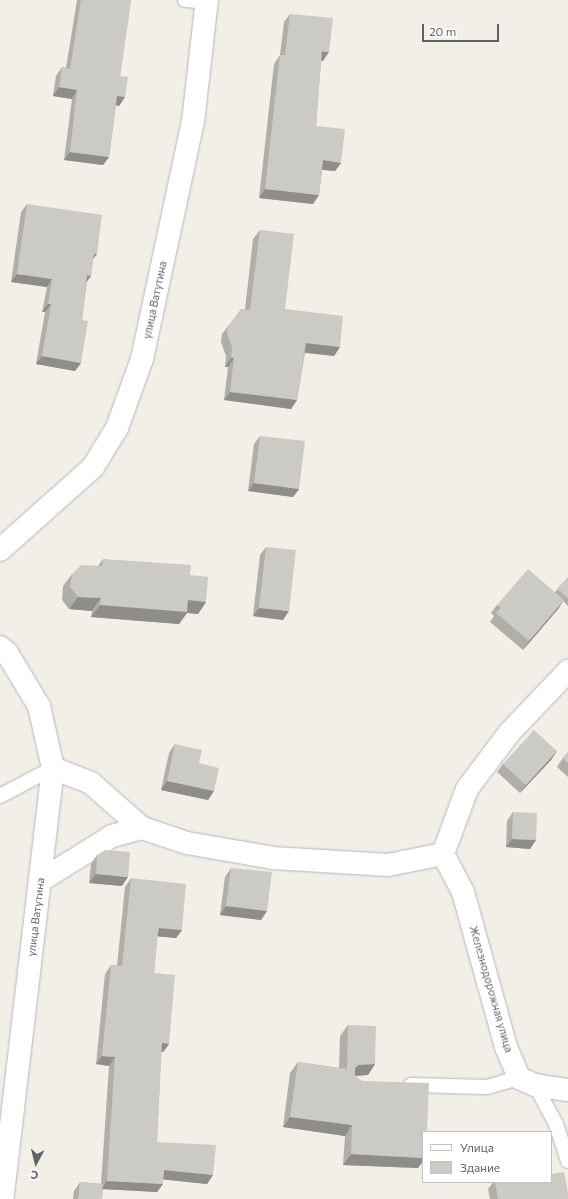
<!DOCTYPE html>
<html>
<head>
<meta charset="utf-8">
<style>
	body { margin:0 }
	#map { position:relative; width:568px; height:1199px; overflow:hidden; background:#f1efe8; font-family:Commissioner,sans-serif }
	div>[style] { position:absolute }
	.roads { filter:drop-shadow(0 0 1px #b5b8bc) drop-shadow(0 0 1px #b5b8bc) }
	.lane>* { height:14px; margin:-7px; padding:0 7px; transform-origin:7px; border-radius:7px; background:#fff }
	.street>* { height:22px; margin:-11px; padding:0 11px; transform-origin:11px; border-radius:11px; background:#fff }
	.wall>* { inset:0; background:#afaea9 }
	.shaded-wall>* { inset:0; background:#8f8d8a }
	.building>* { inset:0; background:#cccac5 }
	span { translate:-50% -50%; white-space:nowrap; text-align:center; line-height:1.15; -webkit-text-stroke:3px #fff; paint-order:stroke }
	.street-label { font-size:11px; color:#5f6368 }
	.legend { position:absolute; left:422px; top:1131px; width:130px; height:52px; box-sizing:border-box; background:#fff; border:1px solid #bfc1c3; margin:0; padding:5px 7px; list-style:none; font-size:12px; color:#5f6368 }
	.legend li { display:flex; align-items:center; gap:8px; height:20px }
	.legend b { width:20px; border:1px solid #bfc1c3 }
	.north { position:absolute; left:16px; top:1143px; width:40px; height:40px; -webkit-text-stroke:3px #fff; paint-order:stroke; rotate:187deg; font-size:11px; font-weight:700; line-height:16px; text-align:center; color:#5f6368 }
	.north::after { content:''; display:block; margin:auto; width:14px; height:18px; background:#5f6368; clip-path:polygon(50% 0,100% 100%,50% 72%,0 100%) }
	.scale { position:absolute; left:422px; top:24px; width:77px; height:18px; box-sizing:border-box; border:2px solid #5f6368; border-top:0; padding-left:5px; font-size:12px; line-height:14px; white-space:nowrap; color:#5f6368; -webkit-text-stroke:3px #fff; paint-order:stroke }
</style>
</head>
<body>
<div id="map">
	<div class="roads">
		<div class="lane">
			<i style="left:185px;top:0;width:22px;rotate:5deg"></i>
			<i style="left:0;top:796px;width:60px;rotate:-27.8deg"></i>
			<i style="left:411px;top:1085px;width:76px;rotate:1.5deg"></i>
			<i style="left:487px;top:1087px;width:33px;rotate:-16deg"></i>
			<i style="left:535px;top:1085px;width:44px;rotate:61.7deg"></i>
			<i style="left:556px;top:1124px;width:39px;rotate:72deg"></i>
		</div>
		<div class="street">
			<i style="left:0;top:550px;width:125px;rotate:-41.7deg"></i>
			<i style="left:93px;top:467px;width:46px;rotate:-58.4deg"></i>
			<i style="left:117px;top:428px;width:73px;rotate:-70.1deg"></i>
			<i style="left:142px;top:359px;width:242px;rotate:-77.9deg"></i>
			<i style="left:193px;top:122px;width:123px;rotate:-83.5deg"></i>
			<i style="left:0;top:647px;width:9px;rotate:41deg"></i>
			<i style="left:7px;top:653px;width:62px;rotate:58.9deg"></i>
			<i style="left:39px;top:706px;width:64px;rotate:77.3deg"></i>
			<i style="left:53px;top:768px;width:434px;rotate:96.7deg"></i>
			<i style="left:53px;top:768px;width:41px;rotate:21.5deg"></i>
			<i style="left:91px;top:783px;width:68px;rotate:41.4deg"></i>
			<i style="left:142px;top:828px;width:47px;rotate:18.4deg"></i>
			<i style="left:187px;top:843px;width:87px;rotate:9.9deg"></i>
			<i style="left:273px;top:858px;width:115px;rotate:3.5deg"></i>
			<i style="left:388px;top:865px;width:56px;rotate:-11.3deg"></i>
			<i style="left:443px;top:854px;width:43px;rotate:62.2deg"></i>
			<i style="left:463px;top:892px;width:161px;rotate:74.5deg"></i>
			<i style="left:506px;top:1047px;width:34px;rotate:67deg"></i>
			<i style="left:519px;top:1078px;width:17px;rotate:24deg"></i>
			<i style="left:535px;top:1085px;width:33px;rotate:9deg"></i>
			<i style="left:443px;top:854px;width:69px;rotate:-69.7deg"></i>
			<i style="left:467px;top:789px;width:70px;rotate:-53.1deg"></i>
			<i style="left:509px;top:733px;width:86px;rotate:-46.4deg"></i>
			<i style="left:40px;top:881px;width:85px;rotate:-32deg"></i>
			<i style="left:112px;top:836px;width:31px;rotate:-15deg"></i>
		</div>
	</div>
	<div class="wall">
		<i style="clip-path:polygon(77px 0,131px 0,120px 76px,125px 97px,119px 106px,116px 105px,109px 157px,103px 165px,64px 160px,72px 99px,53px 96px,56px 76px,62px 67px,66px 68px)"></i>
		<i style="clip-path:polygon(290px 14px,323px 61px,321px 60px,316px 126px,341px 163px,335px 171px,322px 170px,319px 195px,313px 204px,259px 198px,274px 64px,280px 55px,284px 22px)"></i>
		<i style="clip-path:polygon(27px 204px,93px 259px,91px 276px,87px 281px,82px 320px,81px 363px,75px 371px,36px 364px,45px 312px,42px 312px,47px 287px,11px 282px,21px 212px)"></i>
		<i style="clip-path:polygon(260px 230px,285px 309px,340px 347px,334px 356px,305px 353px,297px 400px,291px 409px,224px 400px,228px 367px,225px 367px,226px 356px,221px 342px,222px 334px,228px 326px,245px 309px,253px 239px)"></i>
		<i style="clip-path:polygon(260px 436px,299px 489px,293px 497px,248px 491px,254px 444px)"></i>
		<i style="clip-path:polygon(266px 547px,283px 620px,253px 616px,260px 555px)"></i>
		<i style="clip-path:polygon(103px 559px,190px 575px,206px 602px,198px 614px,187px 613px,179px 624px,91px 617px,92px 611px,69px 609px,62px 600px,63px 586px,72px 574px,98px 566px)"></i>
		<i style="clip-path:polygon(568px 577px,568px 606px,563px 601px,558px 609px,523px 650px,490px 622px,494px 616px,491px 613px,497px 605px,555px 592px)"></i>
		<i style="clip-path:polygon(175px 744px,199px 763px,214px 791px,208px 800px,161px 790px,169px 753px)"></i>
		<i style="clip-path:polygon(557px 751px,551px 760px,520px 793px,497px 772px,503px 764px)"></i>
		<i style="clip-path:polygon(568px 752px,568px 777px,557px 767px,563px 758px)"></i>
		<i style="clip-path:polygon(513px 812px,536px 840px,530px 849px,506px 847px,507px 821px)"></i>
		<i style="clip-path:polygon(97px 855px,122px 886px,89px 883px,91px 864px)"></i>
		<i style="clip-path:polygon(231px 868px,267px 911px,261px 920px,220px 915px,225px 877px)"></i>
		<i style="clip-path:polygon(131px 878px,182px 930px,176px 938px,157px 936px,154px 973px,169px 1044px,163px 1052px,161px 1052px,157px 1142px,213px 1175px,207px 1184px,163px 1179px,163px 1184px,157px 1192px,103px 1189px,102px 1199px,73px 1199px,74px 1191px,80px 1182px,101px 1184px,109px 1066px,96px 1064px,105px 974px,111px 965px,117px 966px,125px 887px)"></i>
		<i style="clip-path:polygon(348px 1025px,375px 1064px,368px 1075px,355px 1076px,423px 1132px,423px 1161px,418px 1168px,343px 1165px,345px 1136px,283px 1127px,290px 1073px,298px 1062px,339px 1068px,340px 1036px)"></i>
		<i style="clip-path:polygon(493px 1182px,551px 1182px,568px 1199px,490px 1199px,488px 1189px)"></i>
	</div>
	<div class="shaded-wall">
		<i style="clip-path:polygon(322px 51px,329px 52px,323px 61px,316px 60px)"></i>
		<i style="clip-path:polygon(59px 87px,77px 90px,72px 99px,53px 96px)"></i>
		<i style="clip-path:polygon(117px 96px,125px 97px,119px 106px,111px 104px)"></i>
		<i style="clip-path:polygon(70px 152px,109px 157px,103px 165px,64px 160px)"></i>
		<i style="clip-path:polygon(323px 160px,341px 163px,335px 171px,317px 169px)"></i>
		<i style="clip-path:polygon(265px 189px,319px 195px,313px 204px,259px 198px)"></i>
		<i style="clip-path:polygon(94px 254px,97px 254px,91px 262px)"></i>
		<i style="clip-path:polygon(17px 274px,52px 279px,47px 287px,11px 282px)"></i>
		<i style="clip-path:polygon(87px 275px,91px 276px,85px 284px)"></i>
		<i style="clip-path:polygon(48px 304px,51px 304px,45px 312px,42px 312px)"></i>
		<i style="clip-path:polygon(306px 343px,340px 347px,334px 356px,300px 352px)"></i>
		<i style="clip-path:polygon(42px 356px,81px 363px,75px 371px,36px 364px)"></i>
		<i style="clip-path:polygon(231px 358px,234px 358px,228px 367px,225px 367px)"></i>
		<i style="clip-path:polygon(230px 392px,297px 400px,291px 409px,224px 400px)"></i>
		<i style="clip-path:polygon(254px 483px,299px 489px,293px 497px,248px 491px)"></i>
		<i style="clip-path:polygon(78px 597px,101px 598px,92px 611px,69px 609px)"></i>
		<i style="clip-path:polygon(188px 600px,206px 602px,198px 614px,187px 613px,179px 624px,91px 617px,100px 605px)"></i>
		<i style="clip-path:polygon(564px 600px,558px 609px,523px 650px,529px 641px)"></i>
		<i style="clip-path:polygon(259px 608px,289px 611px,283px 620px,253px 616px)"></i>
		<i style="clip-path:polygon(557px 751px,551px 760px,520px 793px,526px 785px)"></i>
		<i style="clip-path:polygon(167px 781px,214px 791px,208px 800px,161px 790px)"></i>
		<i style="clip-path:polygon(512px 839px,536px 840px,530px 849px,506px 847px)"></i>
		<i style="clip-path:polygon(96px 874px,128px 877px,122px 886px,89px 883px)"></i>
		<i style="clip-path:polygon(226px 906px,267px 911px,261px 920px,220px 915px)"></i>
		<i style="clip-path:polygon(159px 928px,182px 930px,176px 938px,154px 936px)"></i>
		<i style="clip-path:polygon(162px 1043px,169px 1044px,163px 1052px,156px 1051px)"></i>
		<i style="clip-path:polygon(102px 1056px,115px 1057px,109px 1066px,96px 1064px)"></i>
		<i style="clip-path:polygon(375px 1064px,368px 1075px,351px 1076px,355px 1068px,358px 1065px)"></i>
		<i style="clip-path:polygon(290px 1117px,352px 1125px,345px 1136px,283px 1127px)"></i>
		<i style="clip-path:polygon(351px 1154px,423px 1158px,423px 1161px,418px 1168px,343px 1165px)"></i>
		<i style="clip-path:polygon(164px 1170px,213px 1175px,207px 1184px,158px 1179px)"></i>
		<i style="clip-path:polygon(107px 1181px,163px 1184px,157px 1192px,101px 1189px)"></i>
	</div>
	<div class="building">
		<i style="clip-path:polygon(81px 0,131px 0,120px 76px,128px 77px,125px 97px,117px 96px,109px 157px,70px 152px,77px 90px,59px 87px,62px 67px,70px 69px)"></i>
		<i style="clip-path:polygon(290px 14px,333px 18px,329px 52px,322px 51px,316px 126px,345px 129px,341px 163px,323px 160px,319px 195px,265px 189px,280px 55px,285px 55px)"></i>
		<i style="clip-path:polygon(27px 204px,102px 215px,97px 254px,94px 254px,91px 276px,87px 275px,82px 320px,88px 321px,81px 363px,42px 356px,51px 304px,48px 304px,52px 279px,17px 274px)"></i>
		<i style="clip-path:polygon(260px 230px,294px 234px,285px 309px,343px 316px,340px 347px,306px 343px,297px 400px,230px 392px,234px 358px,231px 358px,232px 347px,227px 333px,228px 326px,241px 309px,250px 310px)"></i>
		<i style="clip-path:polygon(260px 436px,305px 441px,299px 489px,254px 483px)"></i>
		<i style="clip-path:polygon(266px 547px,296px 550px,289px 611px,259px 608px)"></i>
		<i style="clip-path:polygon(103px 559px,191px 565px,190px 575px,208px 577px,206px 602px,188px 600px,187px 612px,100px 605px,101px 598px,78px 597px,70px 587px,72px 574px,81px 565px,102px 566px)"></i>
		<i style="clip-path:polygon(528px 569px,564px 600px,529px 641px,496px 613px,501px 608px,497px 605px)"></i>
		<i style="clip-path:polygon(568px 577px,568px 598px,557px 589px)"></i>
		<i style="clip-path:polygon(534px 730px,557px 751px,526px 785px,503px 764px)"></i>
		<i style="clip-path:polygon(175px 744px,202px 750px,199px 763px,219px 768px,214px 791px,167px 781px)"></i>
		<i style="clip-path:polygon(568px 752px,568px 763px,563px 758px)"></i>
		<i style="clip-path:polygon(513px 812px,537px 813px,536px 840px,512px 839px)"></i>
		<i style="clip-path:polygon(105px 850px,130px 852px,128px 877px,96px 874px,97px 855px)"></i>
		<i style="clip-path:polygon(231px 868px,272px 872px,267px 911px,226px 906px)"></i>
		<i style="clip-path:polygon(131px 878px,186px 884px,182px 930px,159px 928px,158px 933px,154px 973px,175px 975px,169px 1044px,162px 1043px,157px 1142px,216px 1145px,213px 1175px,164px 1170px,163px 1184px,107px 1181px,115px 1057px,102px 1056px,111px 965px,122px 966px)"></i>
		<i style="clip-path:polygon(348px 1025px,376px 1026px,375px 1064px,358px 1065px,355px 1068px,355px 1076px,362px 1081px,429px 1083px,427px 1132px,423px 1132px,423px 1158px,351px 1154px,352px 1125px,290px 1117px,298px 1062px,347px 1069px)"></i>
		<i style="clip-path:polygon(564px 1172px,568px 1192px,568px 1199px,498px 1199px,495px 1182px,551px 1182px,551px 1174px)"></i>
		<i style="clip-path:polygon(80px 1182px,103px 1184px,102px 1199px,78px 1199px)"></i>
	</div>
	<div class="street-label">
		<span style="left:155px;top:300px;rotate:-78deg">улица Ватутина</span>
		<span style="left:36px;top:917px;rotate:-83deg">улица Ватутина</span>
		<span style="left:491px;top:989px;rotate:74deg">Железнодорожная улица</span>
	</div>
	<ul class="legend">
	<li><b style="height:5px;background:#fff"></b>Улица</li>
	<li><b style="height:11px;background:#cccac5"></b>Здание</li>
	</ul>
	<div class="north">С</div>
	<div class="scale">20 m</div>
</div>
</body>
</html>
